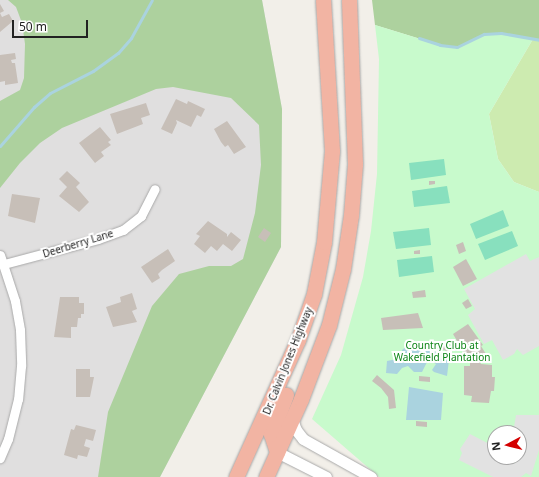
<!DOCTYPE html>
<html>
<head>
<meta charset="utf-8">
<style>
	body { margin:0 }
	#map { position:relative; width:539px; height:477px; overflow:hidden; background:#f2efe9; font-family:"Noto Sans",sans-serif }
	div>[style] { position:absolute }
	.residential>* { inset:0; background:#e0dfdf }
	.grass>* { inset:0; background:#cdebb0 }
	.forest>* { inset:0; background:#add19e }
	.park>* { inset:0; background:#c8facc }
	.pitch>* { inset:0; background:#88e0be }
	.parking>* { inset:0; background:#e2e2e2 }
	.water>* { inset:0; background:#aad3df }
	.stream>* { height:3px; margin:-1.5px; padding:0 1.5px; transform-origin:1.5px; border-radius:1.5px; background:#aad3df }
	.building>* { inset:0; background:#c7bfb8 }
	.roads { filter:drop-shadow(0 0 1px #a9a9a9) drop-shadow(0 0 1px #a9a9a9) }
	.minor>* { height:9px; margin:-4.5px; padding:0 4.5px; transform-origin:4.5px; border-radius:4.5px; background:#fff }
	.tertiary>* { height:11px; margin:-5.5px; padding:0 5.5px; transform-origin:5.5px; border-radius:5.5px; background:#fff }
	.trunk>* { height:15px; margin:-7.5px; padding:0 7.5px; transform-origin:7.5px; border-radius:7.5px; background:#f2b4a3 }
	span { translate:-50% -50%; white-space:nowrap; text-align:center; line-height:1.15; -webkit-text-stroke:4px #fff; paint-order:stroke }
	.street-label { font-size:10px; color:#222 }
	.park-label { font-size:10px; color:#0c8416 }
	.north { position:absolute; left:487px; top:425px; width:40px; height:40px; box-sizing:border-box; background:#fff; border:1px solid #a7a7a7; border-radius:50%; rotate:263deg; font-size:11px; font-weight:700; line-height:16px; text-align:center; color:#222 }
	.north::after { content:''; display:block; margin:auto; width:14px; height:18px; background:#d40000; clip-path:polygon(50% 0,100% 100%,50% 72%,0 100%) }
	.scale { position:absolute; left:12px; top:20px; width:76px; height:18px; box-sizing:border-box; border:2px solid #222; border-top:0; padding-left:5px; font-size:12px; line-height:14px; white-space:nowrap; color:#222; -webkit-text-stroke:3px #fff; paint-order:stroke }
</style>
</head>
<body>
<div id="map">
	<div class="residential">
		<i style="clip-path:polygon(0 0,262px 0,282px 109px,281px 247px,160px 477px,0 477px)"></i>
	</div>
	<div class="grass">
		<i style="clip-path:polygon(533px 39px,539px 40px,539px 192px,514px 182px,498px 159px,489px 114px)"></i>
	</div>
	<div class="forest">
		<i style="clip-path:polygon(8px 0,262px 0,282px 109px,281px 247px,160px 477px,98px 477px,108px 412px,152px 306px,179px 274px,209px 266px,231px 266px,243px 259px,255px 213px,261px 165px,259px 125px,231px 98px,173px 87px,156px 89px,62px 128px,40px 143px,20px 163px,0 188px,0 101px,20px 90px,24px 78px,25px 44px,22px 23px,16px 7px)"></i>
		<i style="clip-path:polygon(372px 0,539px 0,539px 40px,501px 33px,457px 47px,440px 45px,375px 25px)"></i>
	</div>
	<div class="park">
		<i style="clip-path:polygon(evenodd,375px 25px,440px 45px,457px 47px,484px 34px,501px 33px,533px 39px,489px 114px,498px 159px,514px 182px,539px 192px,539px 477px,379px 477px,312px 419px,341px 355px,363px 277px,371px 231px,377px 174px,379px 59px,375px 25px,495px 433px,519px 433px,519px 457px,495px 457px,495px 433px)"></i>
	</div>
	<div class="pitch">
		<i style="clip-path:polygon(444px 159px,446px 175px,411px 180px,409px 163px)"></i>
		<i style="clip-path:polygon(447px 186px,450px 203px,414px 207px,412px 191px)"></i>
		<i style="clip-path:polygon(503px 210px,509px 226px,476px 239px,470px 224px)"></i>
		<i style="clip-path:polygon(429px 228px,431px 245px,396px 249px,393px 232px)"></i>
		<i style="clip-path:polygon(512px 231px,518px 246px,485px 260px,478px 244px)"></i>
		<i style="clip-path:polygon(432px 256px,434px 272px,399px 277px,397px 260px)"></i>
	</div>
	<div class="parking">
		<i style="clip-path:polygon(526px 254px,530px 261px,539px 257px,539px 346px,523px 355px,517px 349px,514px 354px,503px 360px,492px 340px,484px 344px,468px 315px,475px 309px,464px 289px)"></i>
		<i style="clip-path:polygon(516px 415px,539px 415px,539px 450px,531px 476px,526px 473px,521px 477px,493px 477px,459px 460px,462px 453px,460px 449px,470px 434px,495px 447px,495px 457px,509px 457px,508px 464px,515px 463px,519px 457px,519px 433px,513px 433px)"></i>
	</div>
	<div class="water">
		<i style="clip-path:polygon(417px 342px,422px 344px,425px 348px,433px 349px,441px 359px,449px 360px,447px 376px,434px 372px,432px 370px,436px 364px,430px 361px,427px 362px,422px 372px,414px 372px,408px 366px,402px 368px,397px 374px,386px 373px,387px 361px,402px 358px,402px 350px,407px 346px,413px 350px)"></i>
		<i style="clip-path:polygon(409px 387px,443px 393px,441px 420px,406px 420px)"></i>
	</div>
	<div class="stream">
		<i style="left:419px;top:38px;width:22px;rotate:18deg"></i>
		<i style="left:440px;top:45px;width:17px;rotate:7deg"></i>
		<i style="left:457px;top:47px;width:30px;rotate:-26deg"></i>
		<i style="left:484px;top:34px;width:17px;rotate:-3deg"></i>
		<i style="left:501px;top:33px;width:39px;rotate:10deg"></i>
		<i style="left:0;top:146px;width:52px;rotate:-48.9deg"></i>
		<i style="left:34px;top:107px;width:21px;rotate:-41deg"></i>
		<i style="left:50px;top:93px;width:48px;rotate:-27.1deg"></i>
		<i style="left:93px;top:71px;width:31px;rotate:-36deg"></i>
		<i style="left:118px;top:53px;width:20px;rotate:-49deg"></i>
		<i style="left:131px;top:38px;width:43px;rotate:-61.1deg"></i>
	</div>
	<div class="building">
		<i style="clip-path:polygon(0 4px,4px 11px,0 13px,2px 17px,9px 14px,13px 21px,0 32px)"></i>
		<i style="clip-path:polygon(15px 53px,16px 59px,11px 60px,12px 63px,15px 63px,18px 83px,5px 85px,5px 81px,0 82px,0 55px)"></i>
		<i style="clip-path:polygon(176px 99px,187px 104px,188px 101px,205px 109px,201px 117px,197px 115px,191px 127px,176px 120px,177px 123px,172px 134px,161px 129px)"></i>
		<i style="clip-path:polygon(146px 103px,150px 115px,141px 118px,143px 124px,117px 134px,110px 114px)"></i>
		<i style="clip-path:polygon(227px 121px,246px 147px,234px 154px,228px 145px,225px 147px,221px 142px,214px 129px)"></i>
		<i style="clip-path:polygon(100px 127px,111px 140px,108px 142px,111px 145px,101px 152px,104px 156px,95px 163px,79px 143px)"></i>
		<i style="clip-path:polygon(67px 171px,80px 183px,76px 187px,89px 202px,79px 212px,59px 196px,67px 187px,59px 179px)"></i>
		<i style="clip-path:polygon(429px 181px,435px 181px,435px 184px,429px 185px)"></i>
		<i style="clip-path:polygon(12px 194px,40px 198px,35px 223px,8px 216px)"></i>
		<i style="clip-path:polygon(208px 221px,227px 234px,227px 237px,231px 232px,241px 240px,232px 251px,223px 244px,217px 251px,211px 246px,205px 253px,194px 244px,200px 236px,196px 234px)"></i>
		<i style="clip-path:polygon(264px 228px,271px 233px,265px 242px,258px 237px)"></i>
		<i style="clip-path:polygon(463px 242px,466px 251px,459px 254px,456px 245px)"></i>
		<i style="clip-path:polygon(168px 249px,175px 261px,162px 270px,158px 274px,160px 278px,152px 283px,141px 267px)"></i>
		<i style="clip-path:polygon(420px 250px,420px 254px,414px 254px,414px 251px)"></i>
		<i style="clip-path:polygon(466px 259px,477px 279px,463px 286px,453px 267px)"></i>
		<i style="clip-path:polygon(425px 290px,426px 297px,413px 298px,412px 292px)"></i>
		<i style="clip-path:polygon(132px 293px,137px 309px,132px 311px,137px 322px,113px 327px,106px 307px,121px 302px,120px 297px)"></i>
		<i style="clip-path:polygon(60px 297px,79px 297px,79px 303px,84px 303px,84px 314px,81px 314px,81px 318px,78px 318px,77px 327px,71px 327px,71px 338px,54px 337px)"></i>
		<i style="clip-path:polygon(468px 299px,472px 306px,466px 309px,462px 303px)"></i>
		<i style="clip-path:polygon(418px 313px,423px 328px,383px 330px,381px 318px)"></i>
		<i style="clip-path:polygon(468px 324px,483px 345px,481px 346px,486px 354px,478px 358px,481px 364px,492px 365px,492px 377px,495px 377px,494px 391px,491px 391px,489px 403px,471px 402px,472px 396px,464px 395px,464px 366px,470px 366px,470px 363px,453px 334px)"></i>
		<i style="clip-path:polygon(440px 341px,451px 347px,448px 352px,437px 346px)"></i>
		<i style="clip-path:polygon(76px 369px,90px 369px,90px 377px,94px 377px,90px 397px,76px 397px)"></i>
		<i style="clip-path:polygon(377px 375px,394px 390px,396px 408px,389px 409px,388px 397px,381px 388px,372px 381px)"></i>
		<i style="clip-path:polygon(419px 376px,430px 377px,430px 382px,419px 381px)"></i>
		<i style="clip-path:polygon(416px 421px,427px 422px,427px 427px,416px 426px)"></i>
		<i style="clip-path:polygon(76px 425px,96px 430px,93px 441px,86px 439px,84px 446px,90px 448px,87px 457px,78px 455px,77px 459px,64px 455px,71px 429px,74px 430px)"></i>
	</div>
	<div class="roads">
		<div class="minor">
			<i style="left:0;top:255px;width:48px;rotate:71.9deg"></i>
			<i style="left:15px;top:301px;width:29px;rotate:80deg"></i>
			<i style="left:20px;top:330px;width:36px;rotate:88deg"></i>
			<i style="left:21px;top:366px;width:33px;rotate:95deg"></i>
			<i style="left:18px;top:399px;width:41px;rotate:104deg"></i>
			<i style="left:8px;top:439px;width:21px;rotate:113deg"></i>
			<i style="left:4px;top:264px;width:97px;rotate:-14.9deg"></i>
			<i style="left:98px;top:239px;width:27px;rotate:-20deg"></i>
			<i style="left:123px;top:230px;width:23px;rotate:-38deg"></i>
			<i style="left:141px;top:216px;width:30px;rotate:-63deg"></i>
		</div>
		<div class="tertiary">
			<i style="left:292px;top:419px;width:12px;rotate:70deg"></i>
			<i style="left:296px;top:430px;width:11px;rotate:52deg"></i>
			<i style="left:303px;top:439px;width:78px;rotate:29.2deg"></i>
			<i style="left:277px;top:452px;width:55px;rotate:27deg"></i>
		</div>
		<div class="trunk">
			<i style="left:277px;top:452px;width:19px;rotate:-108deg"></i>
			<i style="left:271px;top:434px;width:42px;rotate:-69deg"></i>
			<i style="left:236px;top:477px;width:150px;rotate:-65.7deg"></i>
			<i style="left:298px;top:340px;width:49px;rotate:-70.8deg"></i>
			<i style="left:314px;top:294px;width:53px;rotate:-79.1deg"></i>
			<i style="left:324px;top:242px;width:91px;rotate:-85deg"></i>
			<i style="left:332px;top:151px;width:151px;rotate:-93.4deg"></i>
			<i style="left:266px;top:477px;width:85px;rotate:-65.8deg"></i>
			<i style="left:301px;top:399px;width:79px;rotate:-69.3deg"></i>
			<i style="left:329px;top:325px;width:58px;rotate:-76deg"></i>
			<i style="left:343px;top:269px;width:55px;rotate:-81.6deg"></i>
			<i style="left:351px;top:215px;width:51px;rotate:-85.5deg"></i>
			<i style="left:355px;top:164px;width:164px;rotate:-92.1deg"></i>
		</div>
	</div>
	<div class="street-label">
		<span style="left:78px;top:244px;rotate:-17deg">Deerberry Lane</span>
		<span style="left:288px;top:361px;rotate:-68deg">Dr. Calvin Jones Highway</span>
	</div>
	<div class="park-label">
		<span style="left:442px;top:351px">Country Club at<br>Wakefield Plantation</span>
	</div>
	<div class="north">N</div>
	<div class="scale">50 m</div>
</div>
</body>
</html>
